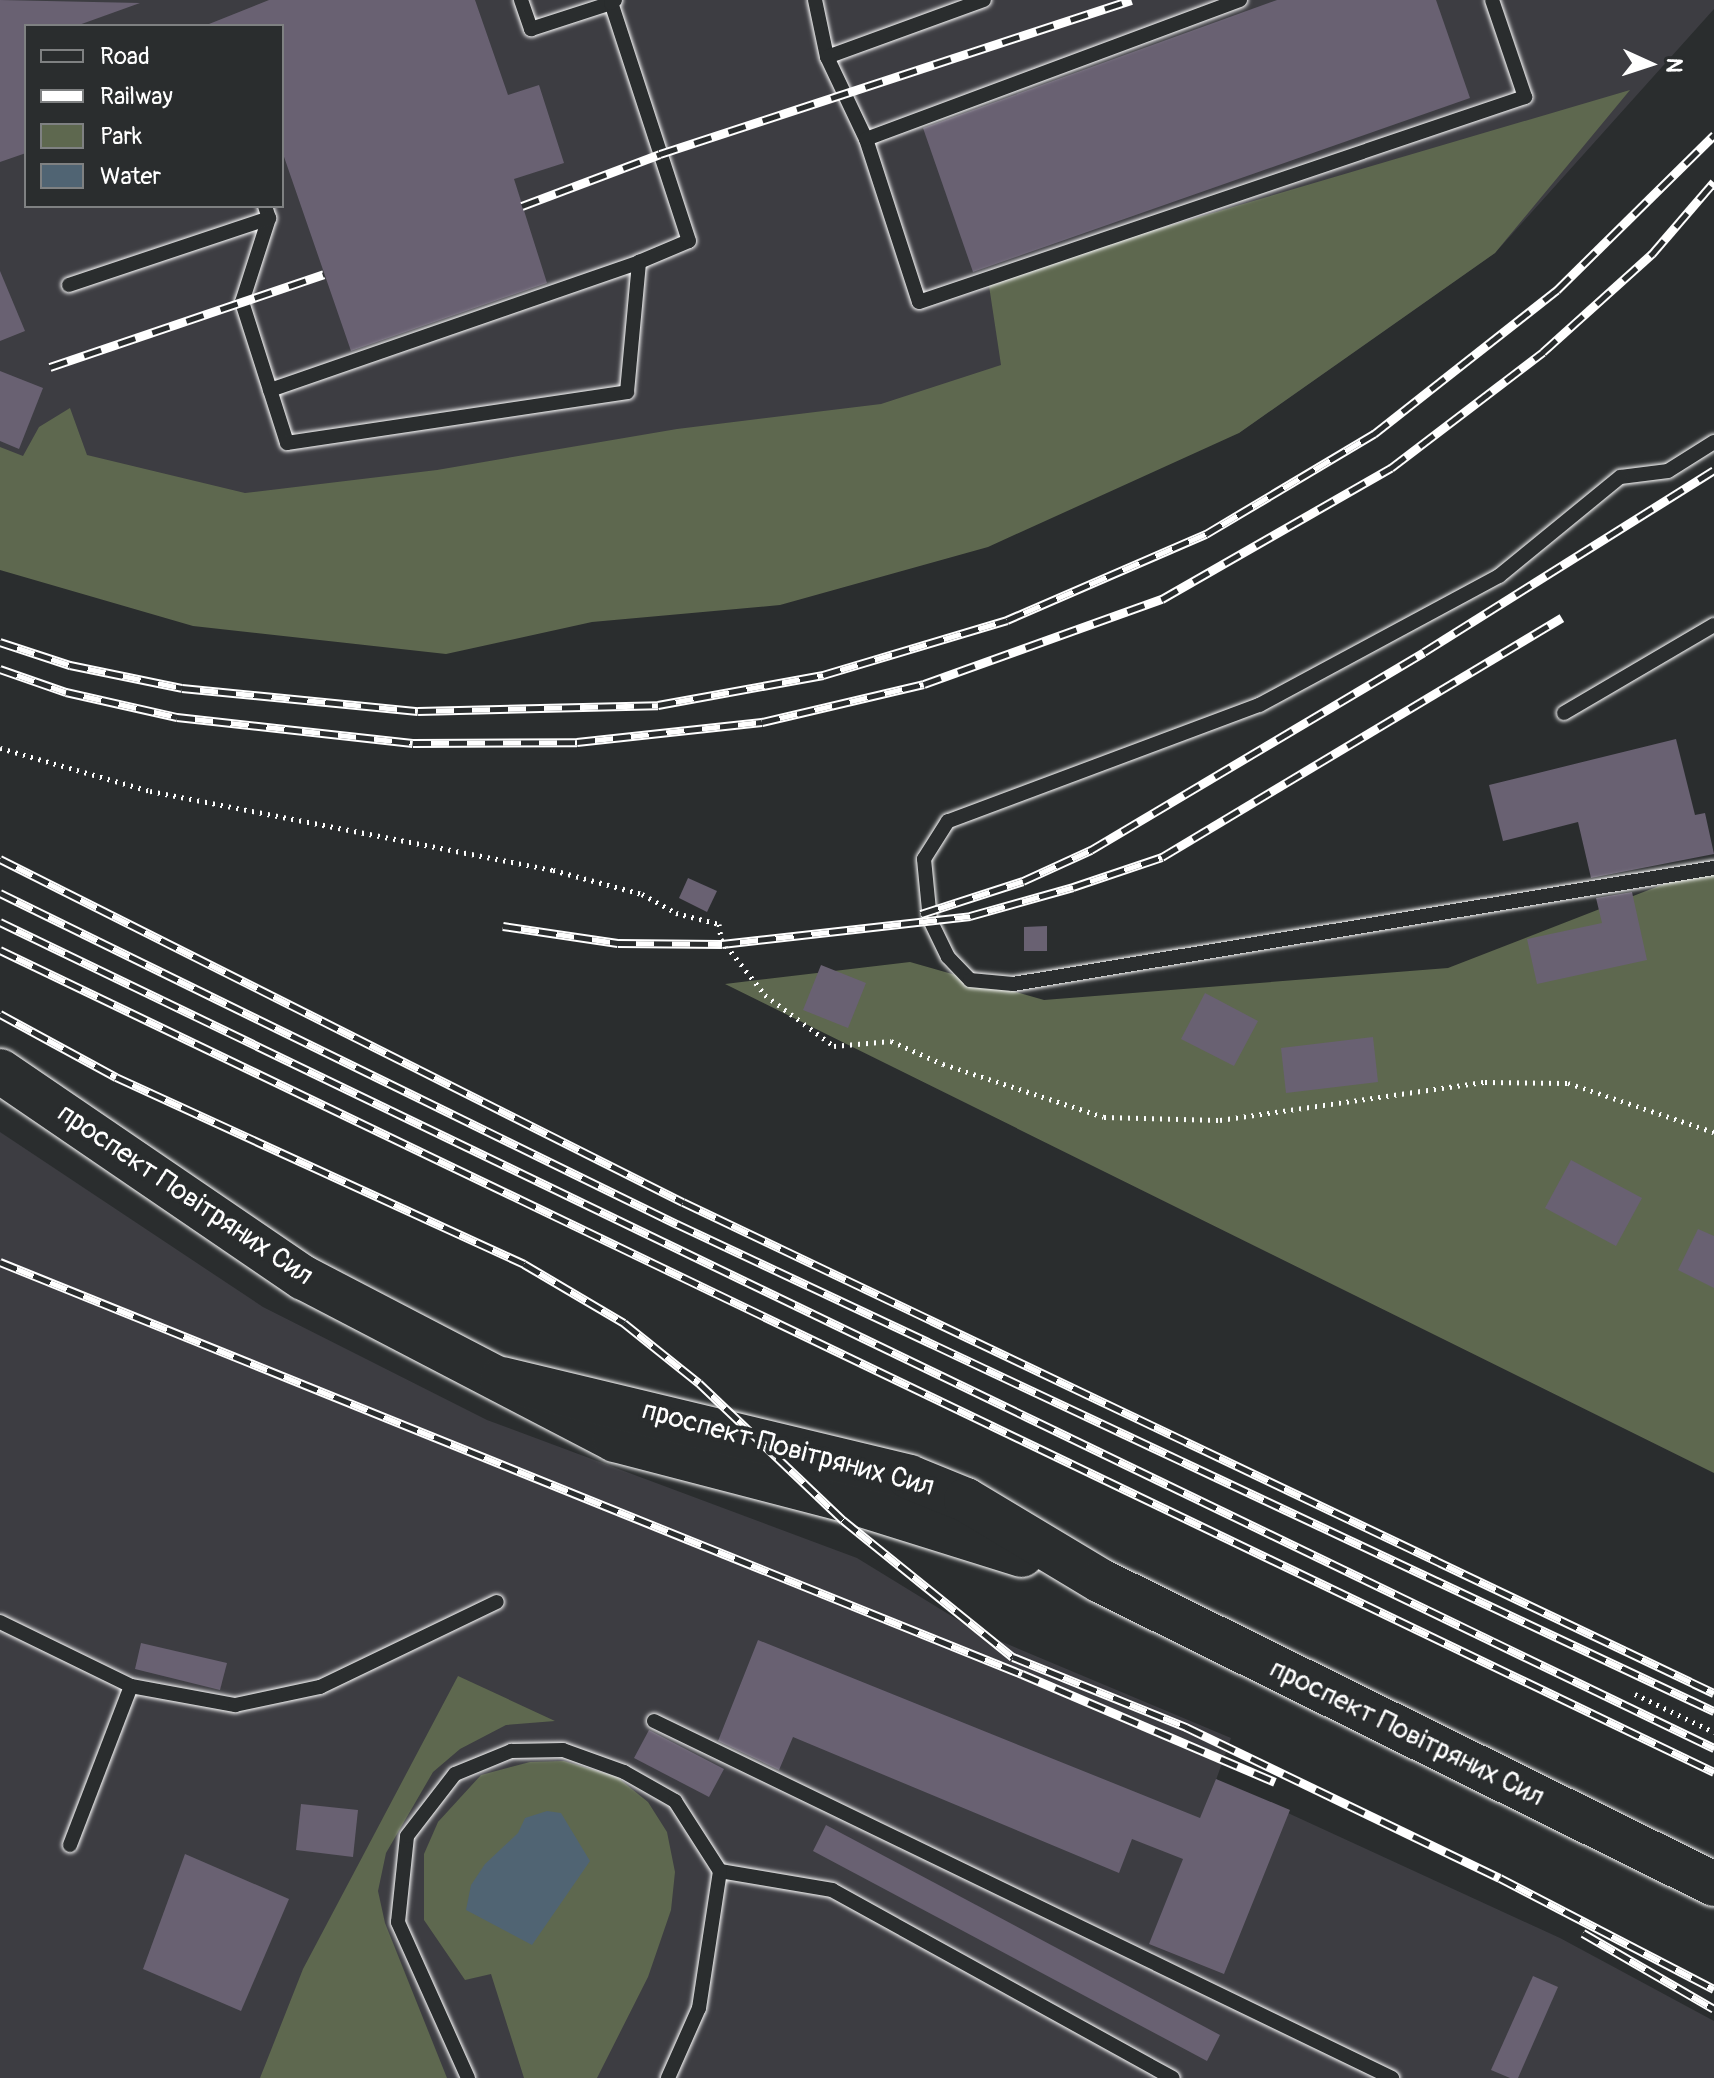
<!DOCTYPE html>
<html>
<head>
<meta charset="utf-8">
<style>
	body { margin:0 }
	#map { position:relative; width:1714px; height:2078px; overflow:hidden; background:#2a2d2e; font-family:Pangolin,sans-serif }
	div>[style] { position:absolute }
	.built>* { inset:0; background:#3d3d42 }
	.green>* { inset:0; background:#5e684f }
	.water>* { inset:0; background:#506473 }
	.building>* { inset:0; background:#696172 }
	.path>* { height:5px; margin-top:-2.5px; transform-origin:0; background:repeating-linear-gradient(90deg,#fff 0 2px,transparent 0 8px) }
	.roads { filter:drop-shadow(0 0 2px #fff) drop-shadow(0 0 2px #fff) }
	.service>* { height:14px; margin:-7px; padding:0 7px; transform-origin:7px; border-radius:7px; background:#2a2d2e }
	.primary>* { height:44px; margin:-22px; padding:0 22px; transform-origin:22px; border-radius:22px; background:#2a2d2e }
	.rail>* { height:9px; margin-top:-4.5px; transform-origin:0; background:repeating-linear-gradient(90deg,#2a2d2e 0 18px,#fff 0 36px); box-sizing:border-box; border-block:2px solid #fff }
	span { translate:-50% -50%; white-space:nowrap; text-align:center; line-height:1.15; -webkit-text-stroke:8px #2a2d2e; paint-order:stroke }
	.street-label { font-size:28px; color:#fff }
	.legend { position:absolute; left:24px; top:24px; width:260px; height:184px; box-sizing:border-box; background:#2a2d2e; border:2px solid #7f8182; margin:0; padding:10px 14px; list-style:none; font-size:24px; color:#fff }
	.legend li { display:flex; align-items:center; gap:16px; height:40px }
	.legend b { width:40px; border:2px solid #7f8182 }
	.north { position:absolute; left:1610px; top:24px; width:80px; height:80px; -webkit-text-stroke:6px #2a2d2e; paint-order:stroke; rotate:93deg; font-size:22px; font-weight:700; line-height:32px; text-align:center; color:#fff }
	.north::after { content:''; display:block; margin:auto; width:28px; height:36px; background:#fff; clip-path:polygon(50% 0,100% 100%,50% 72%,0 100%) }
</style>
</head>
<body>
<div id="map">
	<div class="built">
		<i style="clip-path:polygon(evenodd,0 0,1714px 0,1714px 9px,1495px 253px,1239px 433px,344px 582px,0 483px,0 0,26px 26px,282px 26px,282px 206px,26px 206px,26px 26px)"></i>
		<i style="clip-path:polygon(0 1132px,263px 1307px,487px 1420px,857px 1558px,976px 1631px,1231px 1738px,1216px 1780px,1560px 1938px,1714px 2021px,1714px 2078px,0 2078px)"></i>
	</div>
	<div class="green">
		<i style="clip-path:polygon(1630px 90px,1495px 253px,1239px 433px,988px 547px,780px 605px,592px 622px,446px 654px,193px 626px,0 570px,0 447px,23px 456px,39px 427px,70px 408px,87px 455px,245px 493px,437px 470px,677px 429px,881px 404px,1001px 365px,988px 279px)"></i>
		<i style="clip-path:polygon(1714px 872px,1714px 1473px,725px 984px,910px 962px,1044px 1000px,1448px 968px,1682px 877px)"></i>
		<i style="clip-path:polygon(458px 1676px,555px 1721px,506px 1725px,460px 1749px,433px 1772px,386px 1853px,378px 1891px,385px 1923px,447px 2078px,260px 2078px,303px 1969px)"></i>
		<i style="clip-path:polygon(564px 1761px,617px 1777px,648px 1802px,667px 1832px,675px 1872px,671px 1910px,648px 1977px,597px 2078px,524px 2078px,491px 1974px,465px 1980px,424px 1920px,424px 1854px,438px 1822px,481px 1775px,530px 1762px)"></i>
	</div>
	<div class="water">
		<i style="clip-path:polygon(547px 1811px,561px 1813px,590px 1861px,532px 1945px,466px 1910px,471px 1885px,485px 1864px,518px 1833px,525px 1818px)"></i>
	</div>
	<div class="building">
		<i style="clip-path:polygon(0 0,140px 3px,76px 26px,26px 26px,26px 153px,0 162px)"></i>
		<i style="clip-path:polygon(269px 0,475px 0,508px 95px,539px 85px,564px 163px,514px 179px,547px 283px,351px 351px,282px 151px,282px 26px,204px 26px)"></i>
		<i style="clip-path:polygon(1277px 0,1436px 0,1470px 98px,973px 272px,923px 128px)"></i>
		<i style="clip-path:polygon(0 271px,25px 331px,0 341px)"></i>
		<i style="clip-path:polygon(0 371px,43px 388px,19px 449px,0 441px)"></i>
		<i style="clip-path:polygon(1676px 739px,1695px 815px,1705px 813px,1714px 854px,1591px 878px,1578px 822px,1503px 841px,1489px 785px)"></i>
		<i style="clip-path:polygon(688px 878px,717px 891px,707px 912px,679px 898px)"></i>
		<i style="clip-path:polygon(1632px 892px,1647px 960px,1537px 984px,1527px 939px,1602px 923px,1596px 898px)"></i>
		<i style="clip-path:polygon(1047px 926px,1047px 951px,1024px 951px,1024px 927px)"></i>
		<i style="clip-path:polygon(821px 965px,866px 983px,848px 1028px,803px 1010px)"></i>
		<i style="clip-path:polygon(1205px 993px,1258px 1021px,1234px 1066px,1181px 1039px)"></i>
		<i style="clip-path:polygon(1373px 1037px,1378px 1082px,1286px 1093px,1281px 1048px)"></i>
		<i style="clip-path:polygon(1571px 1160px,1642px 1198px,1616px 1246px,1545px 1208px)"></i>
		<i style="clip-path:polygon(1698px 1229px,1714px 1236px,1714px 1288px,1678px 1270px)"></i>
		<i style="clip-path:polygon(758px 1640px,1200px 1818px,1216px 1779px,1290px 1810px,1224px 1974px,1149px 1944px,1183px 1859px,1132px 1839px,1119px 1873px,793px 1737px,779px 1770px,718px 1741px)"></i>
		<i style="clip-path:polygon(141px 1643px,227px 1663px,220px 1690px,135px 1669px)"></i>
		<i style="clip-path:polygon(649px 1730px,724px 1769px,709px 1797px,634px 1758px)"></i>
		<i style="clip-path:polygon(301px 1804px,358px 1810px,353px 1857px,296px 1850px)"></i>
		<i style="clip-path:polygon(826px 1825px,1220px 2035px,1207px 2061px,813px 1851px)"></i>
		<i style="clip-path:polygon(185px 1854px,289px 1899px,241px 2011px,143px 1969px)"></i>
		<i style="clip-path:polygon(1533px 1976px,1558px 1987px,1518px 2078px,1510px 2078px,1491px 2070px)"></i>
	</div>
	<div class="path">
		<i style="left:0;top:748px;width:156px;rotate:16deg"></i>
		<i style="left:150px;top:791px;width:411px;rotate:11.1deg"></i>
		<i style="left:553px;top:870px;width:92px;rotate:15.1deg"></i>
		<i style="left:642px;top:894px;width:39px;rotate:29deg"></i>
		<i style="left:676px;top:913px;width:44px;rotate:14.3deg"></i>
		<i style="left:719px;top:924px;width:15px;rotate:82deg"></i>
		<i style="left:721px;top:939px;width:71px;rotate:51.8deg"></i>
		<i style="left:765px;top:995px;width:86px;rotate:36.5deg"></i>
		<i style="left:834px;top:1046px;width:57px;rotate:-5deg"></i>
		<i style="left:891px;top:1041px;width:57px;rotate:23.9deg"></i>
		<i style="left:943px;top:1064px;width:169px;rotate:18.2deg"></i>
		<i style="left:1104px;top:1117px;width:116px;rotate:1.5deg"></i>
		<i style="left:1220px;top:1120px;width:268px;rotate:-8.2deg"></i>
		<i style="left:1485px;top:1082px;width:83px;rotate:0.7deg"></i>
		<i style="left:1568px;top:1083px;width:154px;rotate:18.6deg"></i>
		<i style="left:1635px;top:1694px;width:88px;rotate:25.7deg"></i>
	</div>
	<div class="roads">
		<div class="service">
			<i style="left:521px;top:0;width:31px;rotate:71deg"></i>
			<i style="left:531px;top:29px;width:84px;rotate:-18deg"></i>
			<i style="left:815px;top:0;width:58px;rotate:78.1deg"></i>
			<i style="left:827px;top:57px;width:91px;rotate:64.6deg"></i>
			<i style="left:866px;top:139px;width:171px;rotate:72deg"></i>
			<i style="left:919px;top:302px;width:640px;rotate:-18.69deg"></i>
			<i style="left:1525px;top:97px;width:102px;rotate:-108.8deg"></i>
			<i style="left:827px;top:57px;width:167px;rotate:-20deg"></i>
			<i style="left:866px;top:139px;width:399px;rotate:-20.4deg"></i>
			<i style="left:265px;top:206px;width:13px;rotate:72deg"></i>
			<i style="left:269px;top:218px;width:88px;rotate:107.8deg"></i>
			<i style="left:242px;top:302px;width:148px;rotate:72.3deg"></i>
			<i style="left:287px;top:443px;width:344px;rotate:-8.5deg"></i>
			<i style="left:627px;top:392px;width:131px;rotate:-84.7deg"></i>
			<i style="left:639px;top:262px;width:54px;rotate:-22.8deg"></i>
			<i style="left:689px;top:241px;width:250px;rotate:-108.1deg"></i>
			<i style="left:611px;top:3px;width:5px;rotate:-37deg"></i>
			<i style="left:69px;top:285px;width:211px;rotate:-18.5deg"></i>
			<i style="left:270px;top:390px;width:391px;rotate:-19.1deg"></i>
			<i style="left:1714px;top:442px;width:54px;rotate:147.8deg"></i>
			<i style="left:1668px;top:471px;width:48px;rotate:172.9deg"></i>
			<i style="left:1620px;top:477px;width:156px;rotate:140.7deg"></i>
			<i style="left:1499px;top:576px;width:272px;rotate:151.7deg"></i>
			<i style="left:1259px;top:705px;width:332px;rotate:159.5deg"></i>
			<i style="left:948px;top:821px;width:45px;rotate:122.3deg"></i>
			<i style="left:924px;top:859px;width:61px;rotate:84.4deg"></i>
			<i style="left:930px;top:920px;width:41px;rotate:64.1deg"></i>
			<i style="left:948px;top:957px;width:32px;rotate:46deg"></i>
			<i style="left:970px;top:980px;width:43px;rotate:5.3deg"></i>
			<i style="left:1013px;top:984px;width:711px;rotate:-9.4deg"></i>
			<i style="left:1564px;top:713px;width:174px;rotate:-30.4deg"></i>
			<i style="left:0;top:1622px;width:146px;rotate:26deg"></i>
			<i style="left:131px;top:1686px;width:106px;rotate:10.4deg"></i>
			<i style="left:235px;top:1705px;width:87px;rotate:-12deg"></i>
			<i style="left:320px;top:1687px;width:196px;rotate:-25.7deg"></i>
			<i style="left:654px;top:1721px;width:820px;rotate:25.81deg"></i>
			<i style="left:70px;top:1845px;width:170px;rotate:-69deg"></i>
			<i style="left:720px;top:1871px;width:114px;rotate:9.6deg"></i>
			<i style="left:832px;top:1890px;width:389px;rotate:28.9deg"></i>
			<i style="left:468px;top:2078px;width:171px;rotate:-114.2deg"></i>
			<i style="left:398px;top:1922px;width:86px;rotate:-84deg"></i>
			<i style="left:407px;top:1836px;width:78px;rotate:-52.3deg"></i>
			<i style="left:455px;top:1774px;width:61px;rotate:-22.3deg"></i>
			<i style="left:511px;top:1751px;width:52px;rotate:-1.1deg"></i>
			<i style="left:563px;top:1750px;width:65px;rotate:19.8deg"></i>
			<i style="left:624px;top:1772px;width:59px;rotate:29.6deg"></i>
			<i style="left:675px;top:1801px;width:83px;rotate:57.3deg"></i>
			<i style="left:720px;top:1871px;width:139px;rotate:98.7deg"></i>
			<i style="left:699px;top:2008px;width:77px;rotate:113.9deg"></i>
		</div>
		<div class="primary">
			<i style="left:0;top:1071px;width:368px;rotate:34.3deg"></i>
			<i style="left:304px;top:1278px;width:351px;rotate:27.5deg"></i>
			<i style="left:615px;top:1440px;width:239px;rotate:14.6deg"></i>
			<i style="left:846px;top:1500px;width:184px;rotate:17.4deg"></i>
			<i style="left:502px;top:1379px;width:419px;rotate:13.5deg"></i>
			<i style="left:909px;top:1477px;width:61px;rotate:22deg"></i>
			<i style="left:966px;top:1500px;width:157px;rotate:31deg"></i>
			<i style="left:1101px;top:1581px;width:684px;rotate:26.3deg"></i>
		</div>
	</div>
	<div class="rail">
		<i style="left:522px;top:206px;width:147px;rotate:-20.6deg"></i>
		<i style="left:660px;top:154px;width:496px;rotate:-18.1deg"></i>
		<i style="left:50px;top:367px;width:289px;rotate:-18.7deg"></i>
		<i style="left:0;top:642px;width:74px;rotate:18.2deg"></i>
		<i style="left:70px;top:665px;width:114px;rotate:11.6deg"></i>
		<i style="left:182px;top:688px;width:237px;rotate:5.6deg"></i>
		<i style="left:418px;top:711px;width:240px;rotate:-1.4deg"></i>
		<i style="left:658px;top:705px;width:168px;rotate:-10.3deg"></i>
		<i style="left:823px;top:675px;width:192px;rotate:-16.6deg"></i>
		<i style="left:1007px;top:620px;width:217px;rotate:-23.4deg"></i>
		<i style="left:1206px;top:534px;width:196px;rotate:-30.8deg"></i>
		<i style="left:1374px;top:434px;width:233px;rotate:-38.2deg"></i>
		<i style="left:1557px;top:290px;width:221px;rotate:-44.6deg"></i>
		<i style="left:0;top:669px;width:70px;rotate:19.2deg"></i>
		<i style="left:66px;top:692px;width:114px;rotate:12.7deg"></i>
		<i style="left:177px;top:717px;width:237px;rotate:6.3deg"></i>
		<i style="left:413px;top:743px;width:164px;rotate:-0.3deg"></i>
		<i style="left:577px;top:742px;width:186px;rotate:-6.2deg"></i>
		<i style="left:762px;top:722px;width:166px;rotate:-13.2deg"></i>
		<i style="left:924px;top:684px;width:253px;rotate:-19.7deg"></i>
		<i style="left:1162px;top:599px;width:264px;rotate:-29.8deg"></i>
		<i style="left:1391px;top:468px;width:191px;rotate:-37.3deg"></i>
		<i style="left:1543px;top:352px;width:147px;rotate:-42deg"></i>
		<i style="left:1652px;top:254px;width:95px;rotate:-49.3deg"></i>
		<i style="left:0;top:859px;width:764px;rotate:26.67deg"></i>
		<i style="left:683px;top:1202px;width:1142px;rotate:25.47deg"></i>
		<i style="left:0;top:893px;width:754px;rotate:26.06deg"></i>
		<i style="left:677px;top:1224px;width:1146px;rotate:25.16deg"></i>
		<i style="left:921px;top:914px;width:107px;rotate:-17.9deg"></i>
		<i style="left:1023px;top:881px;width:75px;rotate:-24.5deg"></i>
		<i style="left:1091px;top:850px;width:387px;rotate:-30.7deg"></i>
		<i style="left:1424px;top:652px;width:342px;rotate:-32.1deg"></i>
		<i style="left:0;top:922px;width:1903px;rotate:25.73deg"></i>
		<i style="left:503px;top:926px;width:116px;rotate:8.4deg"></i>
		<i style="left:618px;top:943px;width:104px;rotate:0.6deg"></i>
		<i style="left:722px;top:944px;width:250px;rotate:-6.4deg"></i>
		<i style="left:970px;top:916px;width:107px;rotate:-15.7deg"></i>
		<i style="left:1073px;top:887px;width:94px;rotate:-18.6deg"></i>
		<i style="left:1162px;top:857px;width:466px;rotate:-30.9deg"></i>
		<i style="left:0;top:950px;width:1901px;rotate:25.62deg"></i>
		<i style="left:0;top:1014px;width:132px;rotate:28.5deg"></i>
		<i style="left:116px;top:1077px;width:449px;rotate:24.6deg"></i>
		<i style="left:524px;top:1264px;width:116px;rotate:30.5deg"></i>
		<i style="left:624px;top:1323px;width:96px;rotate:38.7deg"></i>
		<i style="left:699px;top:1383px;width:199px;rotate:43.6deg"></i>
		<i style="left:843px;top:1520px;width:218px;rotate:38.9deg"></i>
		<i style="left:1013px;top:1657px;width:187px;rotate:22deg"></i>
		<i style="left:1186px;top:1727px;width:348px;rotate:25.7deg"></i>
		<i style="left:1500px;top:1878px;width:241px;rotate:27.4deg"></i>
		<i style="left:0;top:1262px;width:1102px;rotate:21.96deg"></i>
		<i style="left:1022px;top:1674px;width:275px;rotate:23.1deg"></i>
		<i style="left:1583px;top:1933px;width:151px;rotate:30.1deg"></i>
	</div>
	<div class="street-label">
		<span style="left:185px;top:1195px;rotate:34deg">проспект Повітряних Сил</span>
		<span style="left:788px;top:1449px;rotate:15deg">проспект Повітряних Сил</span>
		<span style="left:1407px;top:1733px;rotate:26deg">проспект Повітряних Сил</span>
	</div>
	<ul class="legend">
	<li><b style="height:10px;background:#2a2d2e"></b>Road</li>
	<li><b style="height:10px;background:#fff"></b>Railway</li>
	<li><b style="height:22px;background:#5e684f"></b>Park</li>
	<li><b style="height:22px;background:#506473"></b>Water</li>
	</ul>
	<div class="north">N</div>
</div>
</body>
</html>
